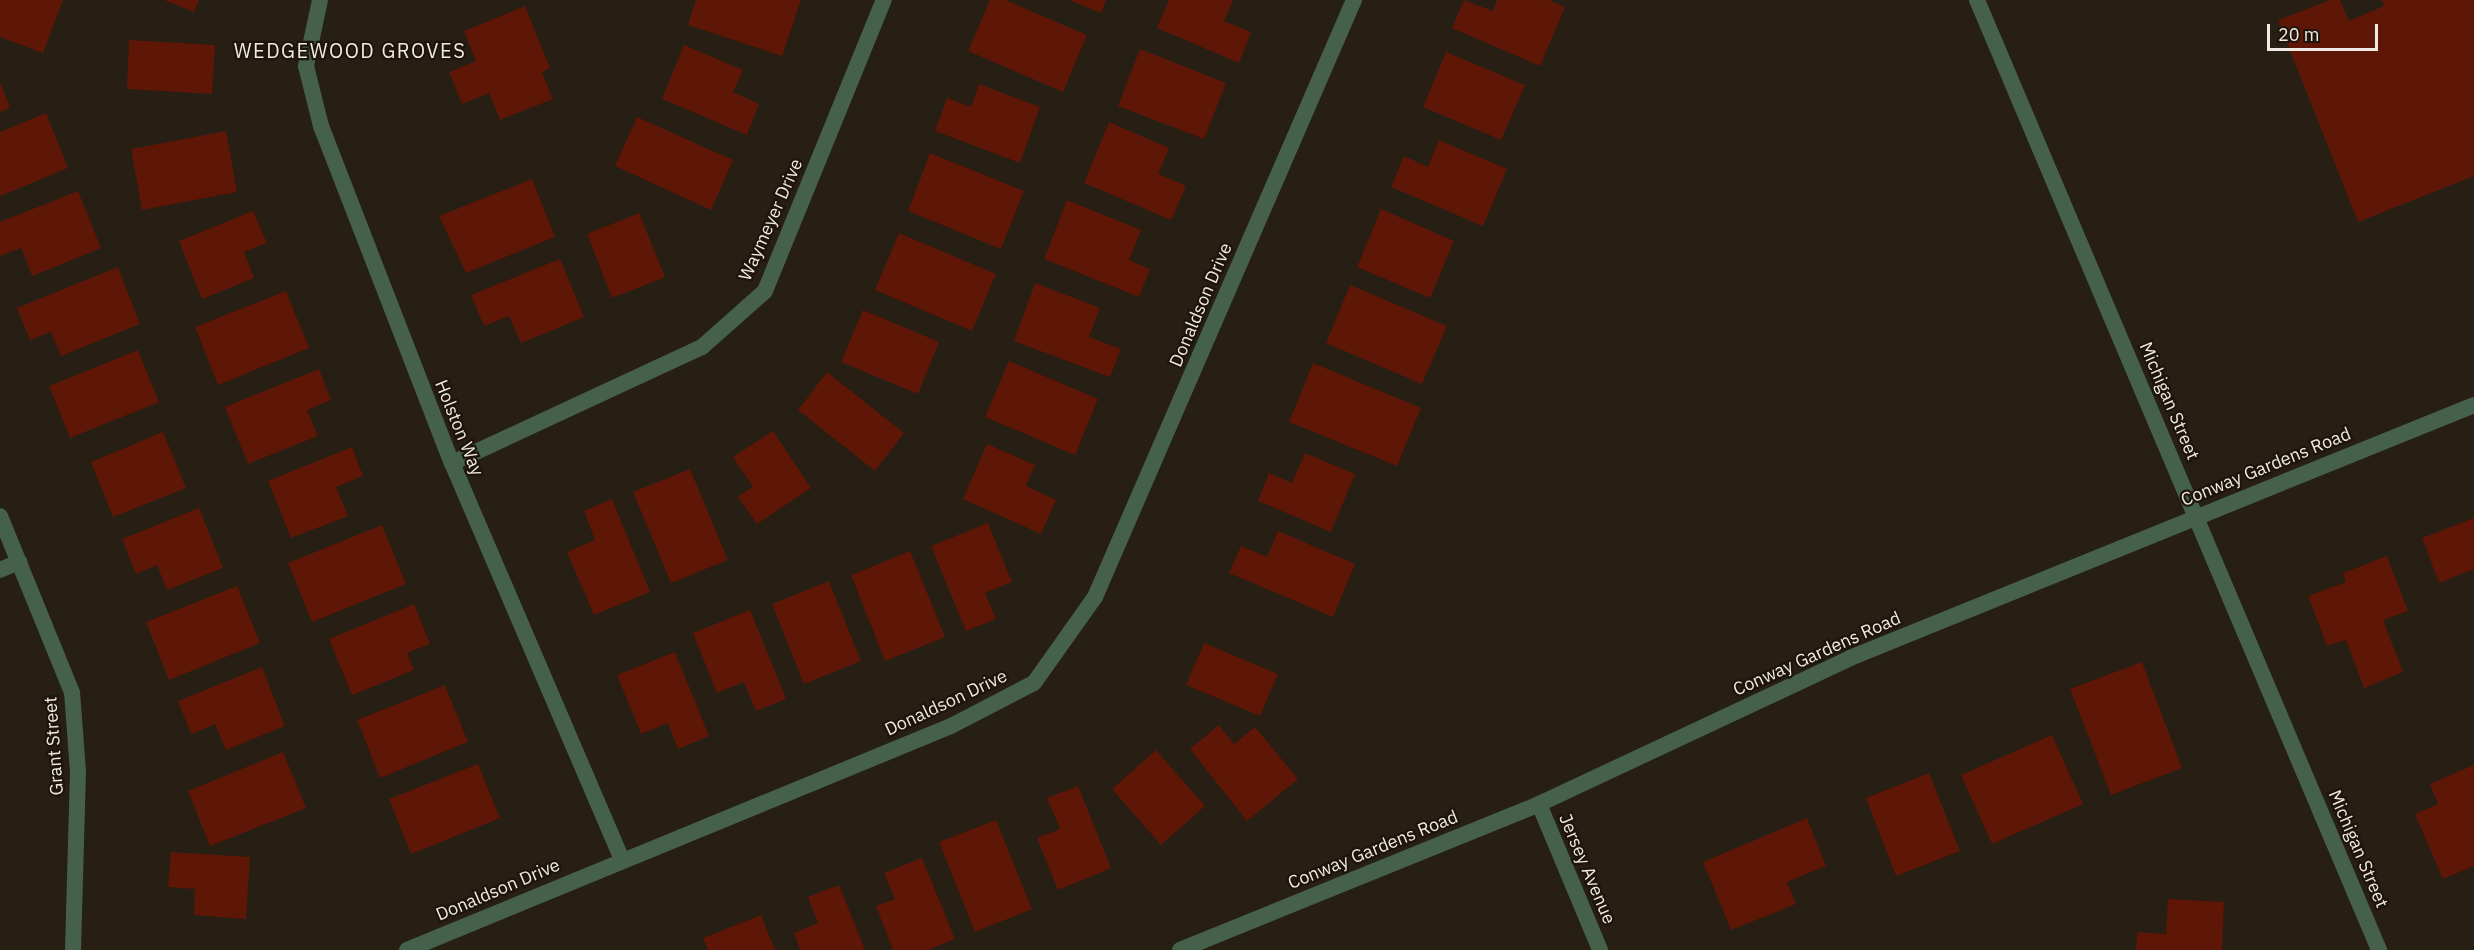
<!DOCTYPE html>
<html>
<head>
<meta charset="utf-8">
<style>
	body { margin:0 }
	#map { position:relative; width:2474px; height:950px; overflow:hidden; background:#271e14; font-family:"IBM Plex Sans",sans-serif }
	div>[style] { position:absolute }
	.building>* { inset:0; background:#5e1606 }
	.minor>* { height:16px; margin:-8px; padding:0 8px; transform-origin:8px; border-radius:8px; background:#46614b }
	.tertiary>* { height:16px; margin:-8px; padding:0 8px; transform-origin:8px; border-radius:8px; background:#46614b }
	span { translate:-50% -50%; white-space:nowrap; text-align:center; line-height:1.15; -webkit-text-stroke:4.5px #1d150c; paint-order:stroke }
	.street-label { font-size:18px; color:#f1eae4 }
	.neighbourhood-label { font-size:20px; color:#f1eae4; letter-spacing:1.5px }
	.scale { position:absolute; left:2267px; top:24px; width:111px; height:27px; box-sizing:border-box; border:3px solid #f1eae4; border-top:0; padding-left:8px; font-size:18px; line-height:21px; white-space:nowrap; color:#f1eae4; -webkit-text-stroke:4px #1d150c; paint-order:stroke }
</style>
</head>
<body>
<div id="map">
	<div class="building">
		<i style="clip-path:polygon(0 0,63px 0,43px 53px,0 37px)"></i>
		<i style="clip-path:polygon(164px 0,199px 0,194px 12px)"></i>
		<i style="clip-path:polygon(696px 0,801px 0,782px 56px,688px 25px)"></i>
		<i style="clip-path:polygon(990px 0,1005px 0,1087px 35px,1063px 92px,968px 51px)"></i>
		<i style="clip-path:polygon(1069px 0,1106px 0,1101px 13px)"></i>
		<i style="clip-path:polygon(1169px 0,1233px 0,1224px 21px,1251px 32px,1239px 63px,1157px 28px)"></i>
		<i style="clip-path:polygon(1464px 0,1493px 11px,1497px 0,1549px 0,1565px 7px,1540px 66px,1452px 28px)"></i>
		<i style="clip-path:polygon(2330px 0,2340px 0,2349px 21px,2384px 6px,2382px 0,2474px 0,2474px 176px,2358px 222px,2278px 20px)"></i>
		<i style="clip-path:polygon(525px 6px,550px 68px,542px 72px,553px 99px,500px 120px,489px 93px,462px 104px,449px 72px,476px 61px,464px 31px)"></i>
		<i style="clip-path:polygon(129px 40px,215px 45px,212px 94px,127px 89px)"></i>
		<i style="clip-path:polygon(684px 45px,743px 70px,733px 92px,759px 104px,747px 135px,662px 99px)"></i>
		<i style="clip-path:polygon(1140px 49px,1226px 83px,1204px 139px,1118px 106px)"></i>
		<i style="clip-path:polygon(1446px 52px,1525px 85px,1501px 140px,1423px 107px)"></i>
		<i style="clip-path:polygon(0 82px,10px 108px,0 112px)"></i>
		<i style="clip-path:polygon(979px 84px,1040px 107px,1020px 163px,935px 131px,947px 98px,971px 107px)"></i>
		<i style="clip-path:polygon(46px 113px,68px 168px,0 196px,0 132px)"></i>
		<i style="clip-path:polygon(637px 117px,733px 160px,711px 210px,615px 166px)"></i>
		<i style="clip-path:polygon(1109px 122px,1169px 148px,1158px 174px,1186px 186px,1171px 220px,1084px 183px)"></i>
		<i style="clip-path:polygon(226px 131px,237px 192px,142px 210px,131px 149px)"></i>
		<i style="clip-path:polygon(1439px 140px,1507px 169px,1483px 226px,1391px 187px,1404px 156px,1428px 167px)"></i>
		<i style="clip-path:polygon(930px 153px,1024px 191px,1001px 249px,908px 211px)"></i>
		<i style="clip-path:polygon(532px 179px,555px 237px,466px 273px,439px 216px)"></i>
		<i style="clip-path:polygon(78px 191px,101px 248px,32px 276px,21px 248px,0 256px,0 222px)"></i>
		<i style="clip-path:polygon(1067px 200px,1141px 230px,1129px 260px,1150px 269px,1139px 297px,1044px 259px)"></i>
		<i style="clip-path:polygon(1381px 209px,1454px 241px,1430px 298px,1357px 267px)"></i>
		<i style="clip-path:polygon(253px 211px,267px 243px,244px 252px,254px 278px,202px 299px,179px 241px)"></i>
		<i style="clip-path:polygon(639px 213px,665px 277px,612px 298px,587px 234px)"></i>
		<i style="clip-path:polygon(899px 233px,996px 274px,972px 331px,875px 290px)"></i>
		<i style="clip-path:polygon(560px 259px,584px 317px,521px 343px,509px 316px,484px 326px,471px 295px)"></i>
		<i style="clip-path:polygon(118px 267px,140px 324px,61px 356px,51px 332px,30px 340px,17px 308px)"></i>
		<i style="clip-path:polygon(1035px 283px,1100px 308px,1089px 337px,1121px 349px,1110px 377px,1014px 341px)"></i>
		<i style="clip-path:polygon(1350px 285px,1447px 326px,1422px 384px,1326px 343px)"></i>
		<i style="clip-path:polygon(286px 291px,309px 348px,218px 385px,195px 327px)"></i>
		<i style="clip-path:polygon(863px 310px,939px 342px,918px 394px,841px 362px)"></i>
		<i style="clip-path:polygon(138px 350px,159px 402px,70px 438px,49px 386px)"></i>
		<i style="clip-path:polygon(1009px 361px,1098px 399px,1075px 455px,985px 417px)"></i>
		<i style="clip-path:polygon(1313px 363px,1421px 408px,1397px 466px,1289px 422px)"></i>
		<i style="clip-path:polygon(319px 369px,331px 400px,307px 410px,318px 436px,248px 464px,225px 407px)"></i>
		<i style="clip-path:polygon(827px 372px,904px 433px,875px 471px,798px 410px)"></i>
		<i style="clip-path:polygon(773px 431px,811px 488px,757px 524px,738px 497px,753px 487px,733px 457px)"></i>
		<i style="clip-path:polygon(163px 432px,186px 488px,113px 517px,91px 462px)"></i>
		<i style="clip-path:polygon(987px 444px,1035px 465px,1026px 486px,1056px 500px,1041px 534px,963px 499px)"></i>
		<i style="clip-path:polygon(352px 447px,363px 476px,336px 487px,348px 516px,291px 538px,268px 481px)"></i>
		<i style="clip-path:polygon(1305px 453px,1355px 474px,1331px 532px,1258px 501px,1269px 473px,1292px 483px)"></i>
		<i style="clip-path:polygon(690px 469px,728px 560px,671px 583px,633px 492px)"></i>
		<i style="clip-path:polygon(612px 499px,650px 592px,594px 615px,567px 552px,595px 540px,584px 511px)"></i>
		<i style="clip-path:polygon(199px 508px,223px 568px,167px 590px,157px 565px,136px 574px,122px 539px)"></i>
		<i style="clip-path:polygon(2474px 518px,2474px 569px,2439px 583px,2422px 538px)"></i>
		<i style="clip-path:polygon(988px 523px,1012px 582px,985px 593px,996px 619px,966px 631px,931px 546px)"></i>
		<i style="clip-path:polygon(382px 525px,406px 584px,312px 622px,288px 563px)"></i>
		<i style="clip-path:polygon(1278px 531px,1355px 564px,1333px 617px,1229px 573px,1241px 546px,1267px 557px)"></i>
		<i style="clip-path:polygon(910px 551px,945px 637px,885px 661px,851px 575px)"></i>
		<i style="clip-path:polygon(2387px 556px,2408px 611px,2383px 620px,2403px 672px,2364px 688px,2346px 640px,2327px 646px,2308px 596px,2346px 582px,2343px 573px)"></i>
		<i style="clip-path:polygon(829px 581px,861px 661px,804px 684px,772px 604px)"></i>
		<i style="clip-path:polygon(237px 586px,260px 643px,169px 680px,146px 622px)"></i>
		<i style="clip-path:polygon(414px 604px,430px 644px,407px 653px,414px 670px,352px 695px,329px 639px)"></i>
		<i style="clip-path:polygon(750px 610px,786px 699px,756px 711px,744px 682px,717px 693px,693px 633px)"></i>
		<i style="clip-path:polygon(1204px 643px,1278px 674px,1260px 716px,1186px 685px)"></i>
		<i style="clip-path:polygon(675px 652px,709px 736px,678px 749px,668px 723px,641px 734px,617px 675px)"></i>
		<i style="clip-path:polygon(2142px 662px,2182px 768px,2111px 795px,2070px 689px)"></i>
		<i style="clip-path:polygon(262px 667px,285px 726px,226px 750px,215px 724px,191px 734px,178px 701px)"></i>
		<i style="clip-path:polygon(445px 685px,468px 742px,380px 778px,357px 720px)"></i>
		<i style="clip-path:polygon(1219px 725px,1234px 744px,1255px 727px,1298px 779px,1247px 821px,1190px 749px)"></i>
		<i style="clip-path:polygon(2052px 735px,2083px 804px,1992px 844px,1961px 775px)"></i>
		<i style="clip-path:polygon(1156px 750px,1205px 806px,1161px 845px,1112px 789px)"></i>
		<i style="clip-path:polygon(283px 752px,306px 808px,210px 846px,188px 791px)"></i>
		<i style="clip-path:polygon(478px 764px,500px 818px,411px 854px,389px 799px)"></i>
		<i style="clip-path:polygon(2474px 765px,2474px 866px,2443px 879px,2415px 814px,2438px 804px,2430px 784px)"></i>
		<i style="clip-path:polygon(1929px 773px,1960px 851px,1896px 876px,1866px 798px)"></i>
		<i style="clip-path:polygon(1078px 786px,1111px 868px,1058px 890px,1037px 838px,1060px 829px,1047px 798px)"></i>
		<i style="clip-path:polygon(1807px 818px,1826px 866px,1787px 882px,1796px 904px,1731px 930px,1703px 862px)"></i>
		<i style="clip-path:polygon(996px 820px,1032px 909px,975px 932px,939px 842px)"></i>
		<i style="clip-path:polygon(171px 852px,250px 857px,246px 919px,194px 915px,195px 889px,168px 887px)"></i>
		<i style="clip-path:polygon(922px 858px,955px 939px,928px 950px,893px 950px,876px 906px,895px 899px,884px 873px)"></i>
		<i style="clip-path:polygon(839px 885px,865px 950px,800px 950px,794px 933px,818px 923px,808px 897px)"></i>
		<i style="clip-path:polygon(2168px 899px,2224px 902px,2222px 950px,2136px 950px,2137px 932px,2166px 934px)"></i>
		<i style="clip-path:polygon(761px 915px,775px 950px,708px 950px,703px 938px)"></i>
	</div>
	<div class="minor">
		<i style="left:320px;top:0;width:67px;rotate:102deg"></i>
		<i style="left:306px;top:66px;width:62px;rotate:76deg"></i>
		<i style="left:321px;top:126px;width:362px;rotate:68.8deg"></i>
		<i style="left:452px;top:463px;width:431px;rotate:66.8deg"></i>
		<i style="left:452px;top:463px;width:276px;rotate:-24.9deg"></i>
		<i style="left:702px;top:347px;width:84px;rotate:-41.6deg"></i>
		<i style="left:765px;top:291px;width:314px;rotate:-67.8deg"></i>
		<i style="left:0;top:516px;width:190px;rotate:67.8deg"></i>
		<i style="left:72px;top:692px;width:79px;rotate:85.7deg"></i>
		<i style="left:78px;top:771px;width:179px;rotate:91.6deg"></i>
		<i style="left:0;top:570px;width:21px;rotate:-23deg"></i>
		<i style="left:1539px;top:804px;width:158px;rotate:67.3deg"></i>
		<i style="left:407px;top:950px;width:588px;rotate:-22.38deg"></i>
		<i style="left:951px;top:726px;width:93px;rotate:-27.4deg"></i>
		<i style="left:1034px;top:683px;width:105px;rotate:-54.7deg"></i>
		<i style="left:1095px;top:597px;width:651px;rotate:-66.55deg"></i>
	</div>
	<div class="tertiary">
		<i style="left:1977px;top:0;width:1032px;rotate:67.06deg"></i>
		<i style="left:1180px;top:950px;width:388px;rotate:-22.1deg"></i>
		<i style="left:1539px;top:804px;width:344px;rotate:-25.1deg"></i>
		<i style="left:1850px;top:658px;width:673px;rotate:-22.07deg"></i>
	</div>
	<div class="street-label">
		<span style="left:771px;top:220px;rotate:-66deg">Waymeyer Drive</span>
		<span style="left:1201px;top:305px;rotate:-67deg">Donaldson Drive</span>
		<span style="left:2169px;top:401px;rotate:67deg">Michigan Street</span>
		<span style="left:459px;top:428px;rotate:68deg">Holston Way</span>
		<span style="left:2266px;top:467px;rotate:-22deg">Conway Gardens Road</span>
		<span style="left:1817px;top:654px;rotate:-24deg">Conway Gardens Road</span>
		<span style="left:946px;top:703px;rotate:-25deg">Donaldson Drive</span>
		<span style="left:54px;top:746px;rotate:-94deg">Grant Street</span>
		<span style="left:2358px;top:849px;rotate:67deg">Michigan Street</span>
		<span style="left:1373px;top:850px;rotate:-22deg">Conway Gardens Road</span>
		<span style="left:1587px;top:869px;rotate:67deg">Jersey Avenue</span>
		<span style="left:498px;top:890px;rotate:-23deg">Donaldson Drive</span>
	</div>
	<div class="neighbourhood-label">
		<span style="left:350px;top:50px">WEDGEWOOD GROVES</span>
	</div>
	<div class="scale">20 m</div>
</div>
</body>
</html>
